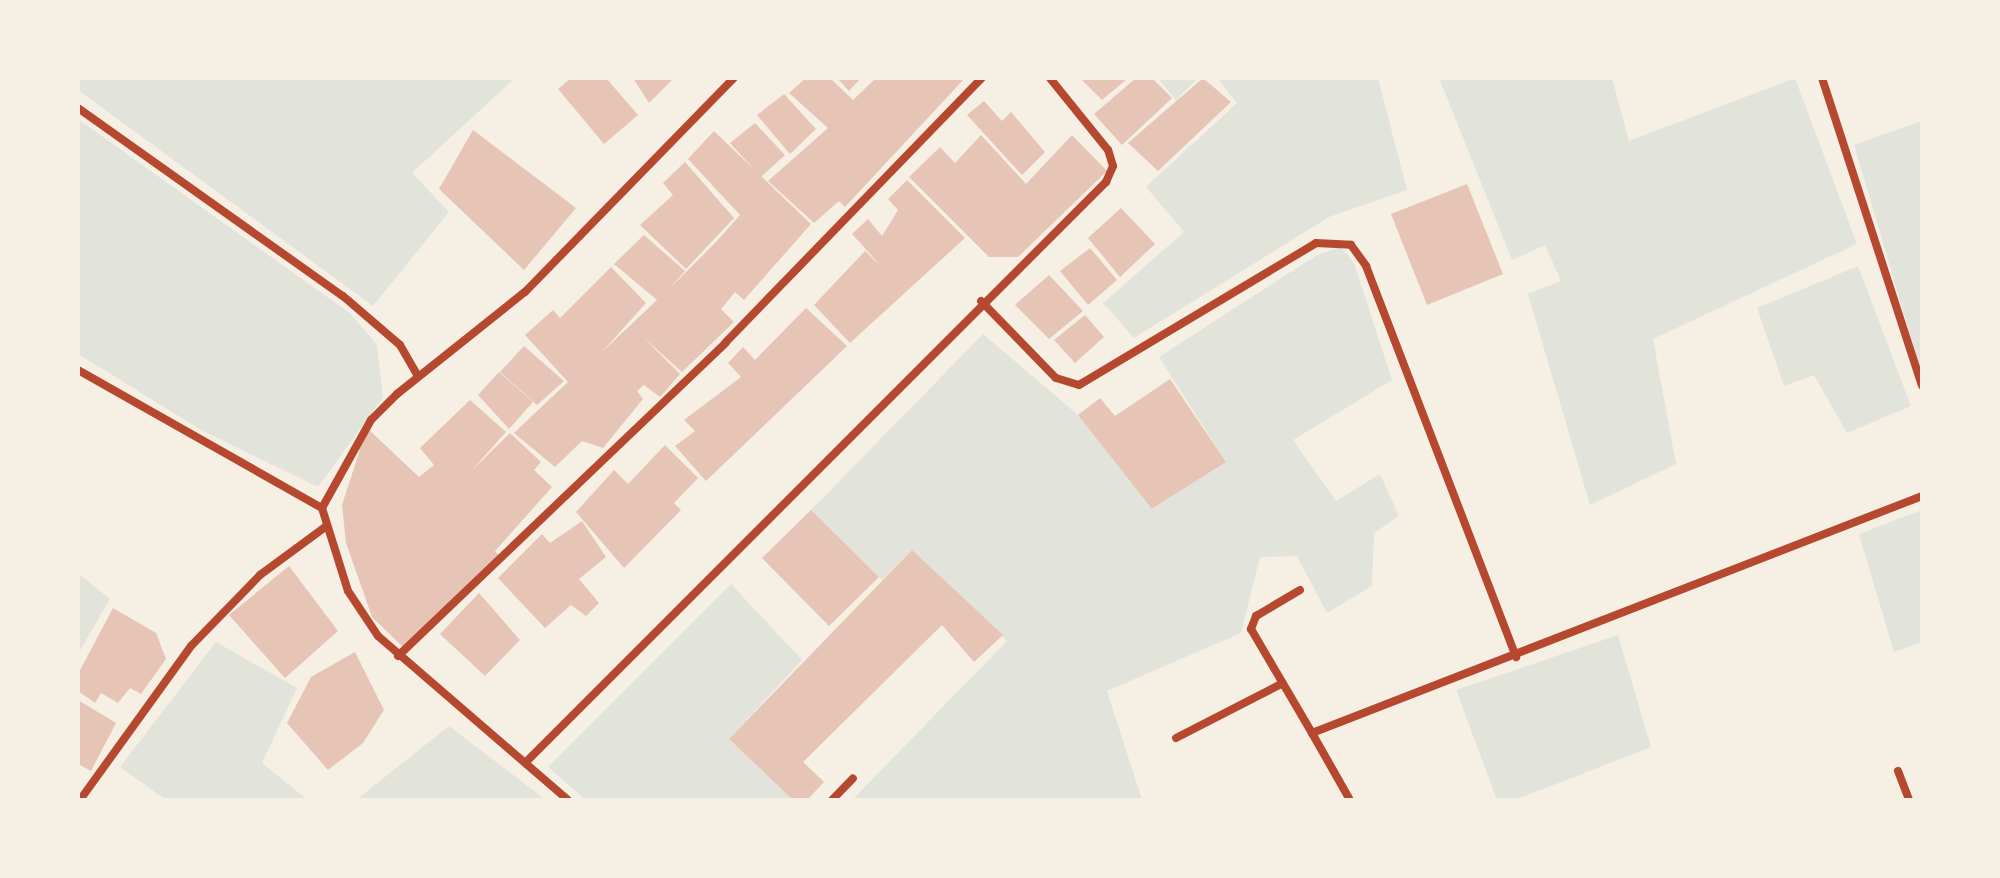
<!DOCTYPE html>
<html>
<head>
<meta charset="utf-8">
<style>
	body { margin:0 }
	#map { position:relative; width:2000px; height:878px; overflow:hidden; background:#f6efe4; font-family:Literata,serif }
	div>[style] { position:absolute }
	.green>* { inset:0; background:#e2e4dc }
	.building>* { inset:0; background:#e6c5b7 }
	.minor>* { height:8px; margin:-4px; padding:0 4px; transform-origin:4px; border-radius:4px; background:#b5482f }
	span { translate:-50% -50%; white-space:nowrap; text-align:center; line-height:1.15; -webkit-text-stroke:6px #f6efe4; paint-order:stroke }
	.frame { position:absolute; inset:0; border:80px solid #f6efe4; pointer-events:none }
</style>
</head>
<body>
<div id="map">
	<div class="green">
		<i style="clip-path:polygon(78px 78px,515px 78px,412px 173px,449px 212px,373px 306px,78px 90px)"></i>
		<i style="clip-path:polygon(1158px 78px,1198px 78px,1176px 100px)"></i>
		<i style="clip-path:polygon(1217px 78px,1378px 78px,1407px 190px,1329px 217px,1134px 338px,1103px 303px,1184px 232px,1146px 187px,1237px 103px)"></i>
		<i style="clip-path:polygon(1439px 78px,1612px 78px,1629px 141px,1795px 78px,1857px 244px,1653px 339px,1676px 464px,1590px 505px,1528px 294px,1561px 281px,1545px 245px,1512px 260px)"></i>
		<i style="clip-path:polygon(78px 119px,351px 314px,377px 345px,383px 397px,318px 487px,203px 431px,78px 354px)"></i>
		<i style="clip-path:polygon(1922px 121px,1922px 375px,1854px 145px)"></i>
		<i style="clip-path:polygon(1341px 247px,1354px 263px,1392px 380px,1293px 440px,1336px 501px,1380px 474px,1399px 516px,1374px 533px,1372px 586px,1327px 613px,1297px 556px,1260px 557px,1241px 633px,1107px 691px,1142px 800px,852px 800px,1007px 641px,912px 550px,882px 580px,811px 510px,983px 334px,1078px 415px,1153px 509px,1226px 462px,1159px 357px,1317px 255px)"></i>
		<i style="clip-path:polygon(1858px 266px,1911px 406px,1847px 433px,1814px 375px,1784px 386px,1757px 308px)"></i>
		<i style="clip-path:polygon(1922px 510px,1922px 642px,1894px 652px,1859px 534px)"></i>
		<i style="clip-path:polygon(78px 573px,110px 599px,78px 654px)"></i>
		<i style="clip-path:polygon(731px 584px,802px 660px,729px 739px,793px 800px,586px 800px,548px 767px)"></i>
		<i style="clip-path:polygon(1618px 635px,1651px 747px,1515px 800px,1497px 800px,1456px 690px)"></i>
		<i style="clip-path:polygon(216px 642px,297px 688px,262px 763px,308px 800px,166px 800px,120px 767px)"></i>
		<i style="clip-path:polygon(449px 726px,546px 800px,356px 800px)"></i>
	</div>
	<div class="building">
		<i style="clip-path:polygon(571px 78px,606px 78px,638px 115px,604px 144px,558px 89px)"></i>
		<i style="clip-path:polygon(633px 78px,674px 78px,649px 103px)"></i>
		<i style="clip-path:polygon(806px 78px,830px 78px,853px 100px,876px 78px,965px 78px,845px 207px,839px 201px,814px 223px,768px 181px,828px 128px,789px 93px)"></i>
		<i style="clip-path:polygon(837px 78px,861px 78px,849px 91px)"></i>
		<i style="clip-path:polygon(1080px 78px,1128px 78px,1102px 100px)"></i>
		<i style="clip-path:polygon(1136px 78px,1152px 78px,1172px 98px,1122px 145px,1094px 114px)"></i>
		<i style="clip-path:polygon(1203px 78px,1231px 102px,1158px 171px,1128px 143px)"></i>
		<i style="clip-path:polygon(784px 94px,816px 129px,790px 154px,757px 115px)"></i>
		<i style="clip-path:polygon(984px 101px,1002px 121px,1011px 112px,1045px 152px,1022px 175px,967px 115px)"></i>
		<i style="clip-path:polygon(755px 123px,785px 155px,761px 177px,730px 143px)"></i>
		<i style="clip-path:polygon(473px 130px,576px 208px,524px 270px,439px 189px)"></i>
		<i style="clip-path:polygon(714px 131px,811px 224px,744px 300px,735px 292px,721px 309px,734px 322px,682px 372px,643px 337px,680px 374px,660px 397px,644px 385px,637px 391px,643px 399px,603px 448px,582px 441px,555px 467px,514px 433px,590px 361px,568px 382px,525px 335px,553px 310px,560px 318px,611px 267px,646px 303px,602px 352px,657px 300px,614px 264px,644px 235px,685px 271px,668px 290px,716px 242px,740px 215px,688px 159px)"></i>
		<i style="clip-path:polygon(981px 135px,1026px 184px,1072px 135px,1107px 171px,1018px 257px,989px 257px,909px 177px,940px 147px,955px 163px)"></i>
		<i style="clip-path:polygon(685px 162px,734px 218px,686px 269px,640px 225px,673px 195px,663px 183px)"></i>
		<i style="clip-path:polygon(907px 180px,965px 238px,850px 343px,814px 305px,865px 251px,882px 267px,852px 234px,868px 219px,882px 236px,898px 210px,888px 199px)"></i>
		<i style="clip-path:polygon(1467px 184px,1503px 274px,1427px 305px,1391px 214px)"></i>
		<i style="clip-path:polygon(1121px 208px,1155px 244px,1120px 277px,1088px 238px)"></i>
		<i style="clip-path:polygon(1090px 248px,1117px 280px,1088px 305px,1060px 271px)"></i>
		<i style="clip-path:polygon(1049px 275px,1083px 311px,1049px 339px,1015px 305px)"></i>
		<i style="clip-path:polygon(806px 308px,847px 346px,706px 481px,675px 446px,695px 431px,684px 420px,741px 377px,728px 363px,743px 347px,755px 360px)"></i>
		<i style="clip-path:polygon(1085px 315px,1104px 337px,1075px 363px,1054px 340px)"></i>
		<i style="clip-path:polygon(524px 346px,564px 381px,537px 405px,500px 372px)"></i>
		<i style="clip-path:polygon(499px 372px,533px 402px,509px 429px,478px 395px)"></i>
		<i style="clip-path:polygon(1170px 379px,1226px 462px,1152px 509px,1078px 415px,1100px 398px,1115px 416px)"></i>
		<i style="clip-path:polygon(470px 400px,506px 432px,471px 471px,510px 433px,541px 462px,534px 470px,552px 487px,495px 551px,500px 557px,405px 649px,372px 617px,346px 543px,342px 505px,367px 428px,419px 477px,434px 465px,420px 448px)"></i>
		<i style="clip-path:polygon(665px 445px,698px 478px,674px 503px,681px 510px,624px 568px,576px 512px,614px 470px,628px 484px)"></i>
		<i style="clip-path:polygon(811px 510px,879px 577px,829px 626px,762px 558px)"></i>
		<i style="clip-path:polygon(582px 521px,606px 557px,579px 579px,599px 603px,586px 616px,571px 605px,545px 628px,498px 578px,542px 534px,550px 543px)"></i>
		<i style="clip-path:polygon(912px 550px,1003px 635px,974px 662px,942px 625px,803px 762px,824px 782px,807px 800px,793px 800px,729px 739px)"></i>
		<i style="clip-path:polygon(289px 566px,338px 631px,285px 678px,229px 615px)"></i>
		<i style="clip-path:polygon(479px 593px,520px 640px,485px 676px,440px 634px)"></i>
		<i style="clip-path:polygon(113px 608px,156px 633px,166px 659px,141px 694px,130px 688px,118px 703px,101px 693px,95px 703px,78px 691px,78px 674px)"></i>
		<i style="clip-path:polygon(355px 652px,384px 710px,363px 743px,328px 770px,287px 723px,311px 677px)"></i>
		<i style="clip-path:polygon(78px 700px,116px 723px,91px 771px,78px 764px)"></i>
	</div>
	<div class="minor">
		<i style="left:1822px;top:78px;width:323px;rotate:72deg"></i>
		<i style="left:78px;top:108px;width:325px;rotate:35.4deg"></i>
		<i style="left:343px;top:296px;width:75px;rotate:40.7deg"></i>
		<i style="left:400px;top:345px;width:34px;rotate:60deg"></i>
		<i style="left:981px;top:301px;width:107px;rotate:45.8deg"></i>
		<i style="left:1056px;top:378px;width:24px;rotate:17deg"></i>
		<i style="left:1079px;top:385px;width:276px;rotate:-30.9deg"></i>
		<i style="left:1316px;top:243px;width:35px;rotate:3deg"></i>
		<i style="left:1351px;top:245px;width:26px;rotate:54deg"></i>
		<i style="left:1366px;top:266px;width:419px;rotate:69deg"></i>
		<i style="left:78px;top:370px;width:280px;rotate:29.5deg"></i>
		<i style="left:1300px;top:590px;width:51px;rotate:149.4deg"></i>
		<i style="left:1256px;top:616px;width:14px;rotate:111deg"></i>
		<i style="left:1251px;top:629px;width:121px;rotate:59.6deg"></i>
		<i style="left:398px;top:656px;width:453px;rotate:-43.7deg"></i>
		<i style="left:725px;top:343px;width:369px;rotate:-45.9deg"></i>
		<i style="left:1176px;top:738px;width:120px;rotate:-27.2deg"></i>
		<i style="left:527px;top:761px;width:819px;rotate:-45deg"></i>
		<i style="left:1106px;top:182px;width:17px;rotate:-66deg"></i>
		<i style="left:1113px;top:166px;width:17px;rotate:-107deg"></i>
		<i style="left:1108px;top:150px;width:92px;rotate:-128.9deg"></i>
		<i style="left:1898px;top:771px;width:31px;rotate:69deg"></i>
		<i style="left:80px;top:800px;width:190px;rotate:-54.2deg"></i>
		<i style="left:191px;top:646px;width:99px;rotate:-45.8deg"></i>
		<i style="left:260px;top:575px;width:81px;rotate:-36.4deg"></i>
		<i style="left:568px;top:800px;width:251px;rotate:-139.2deg"></i>
		<i style="left:378px;top:636px;width:54px;rotate:-123.7deg"></i>
		<i style="left:348px;top:591px;width:87px;rotate:-107.4deg"></i>
		<i style="left:322px;top:508px;width:101px;rotate:-60.9deg"></i>
		<i style="left:371px;top:420px;width:37px;rotate:-45deg"></i>
		<i style="left:397px;top:394px;width:164px;rotate:-38.6deg"></i>
		<i style="left:525px;top:292px;width:299px;rotate:-45.7deg"></i>
		<i style="left:832px;top:800px;width:30px;rotate:-46deg"></i>
		<i style="left:1350px;top:800px;width:77px;rotate:-119.6deg"></i>
		<i style="left:1312px;top:733px;width:654px;rotate:-21.23deg"></i>
	</div>
	<div class="frame"></div>
</div>
</body>
</html>
